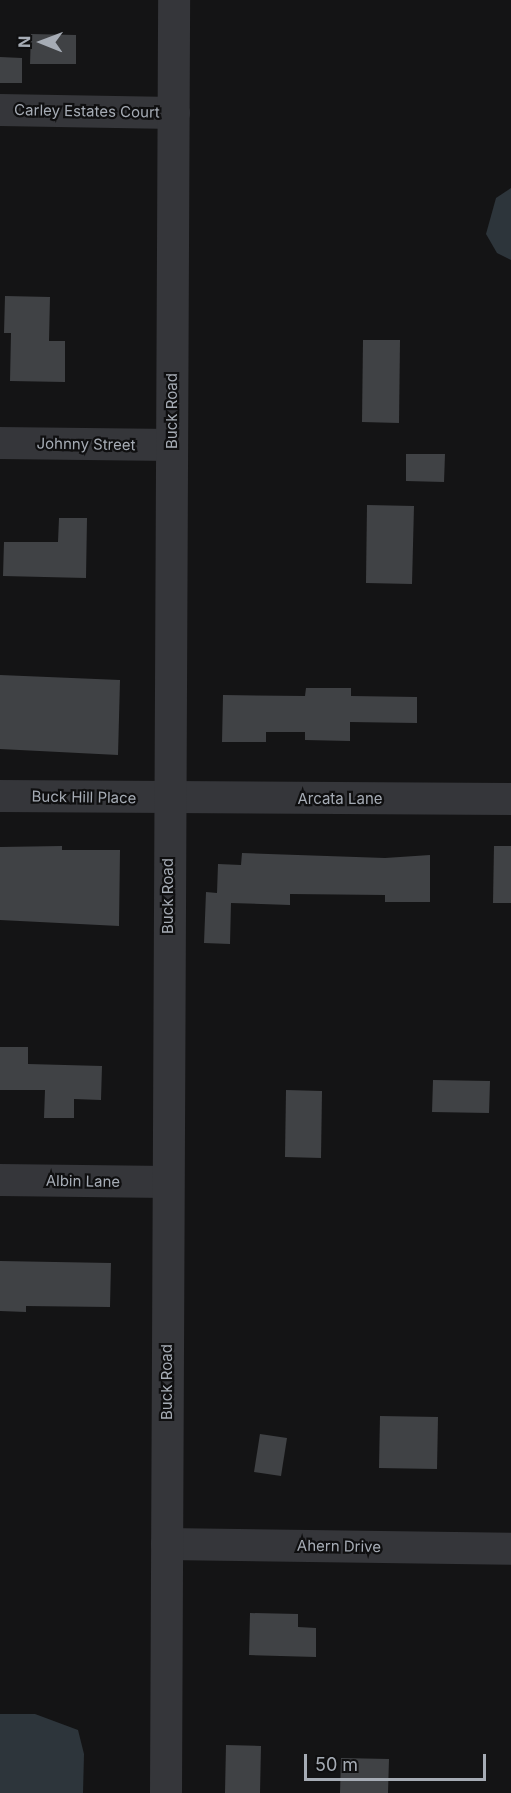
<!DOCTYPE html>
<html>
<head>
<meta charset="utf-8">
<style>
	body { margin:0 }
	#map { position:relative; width:511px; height:1793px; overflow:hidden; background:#141415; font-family:Inter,sans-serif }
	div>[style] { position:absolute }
	.water>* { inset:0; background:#2d353b }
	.building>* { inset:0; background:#404245 }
	.minor>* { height:32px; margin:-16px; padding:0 16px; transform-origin:16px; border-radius:16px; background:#35363a }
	span { translate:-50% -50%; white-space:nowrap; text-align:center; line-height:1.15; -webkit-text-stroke:4.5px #0f0f10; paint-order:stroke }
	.street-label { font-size:15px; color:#a6acb5 }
	.north { position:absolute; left:12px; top:12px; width:60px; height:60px; -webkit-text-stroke:4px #0f0f10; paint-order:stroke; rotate:271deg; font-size:16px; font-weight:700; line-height:24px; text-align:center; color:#a6acb5 }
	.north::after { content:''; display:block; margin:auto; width:21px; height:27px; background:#a6acb5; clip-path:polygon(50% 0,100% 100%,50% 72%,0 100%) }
	.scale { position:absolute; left:304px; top:1754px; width:182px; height:27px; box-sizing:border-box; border:3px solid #a6acb5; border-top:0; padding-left:8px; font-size:18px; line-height:21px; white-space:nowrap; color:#a6acb5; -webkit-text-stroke:4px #0f0f10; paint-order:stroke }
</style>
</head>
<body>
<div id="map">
	<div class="water">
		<i style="clip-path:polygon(511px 188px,511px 260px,497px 253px,486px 234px,496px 198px)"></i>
		<i style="clip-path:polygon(0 1714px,35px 1714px,78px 1730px,84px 1754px,83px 1793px,0 1793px)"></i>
	</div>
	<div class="building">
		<i style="clip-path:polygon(31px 34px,76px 35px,76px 64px,30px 64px)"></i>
		<i style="clip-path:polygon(0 57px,22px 58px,22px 83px,0 83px)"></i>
		<i style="clip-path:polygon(5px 296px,50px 297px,49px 341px,65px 341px,65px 382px,10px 381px,11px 333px,4px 333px)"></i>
		<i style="clip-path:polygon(363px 340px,400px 340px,399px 423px,362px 422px)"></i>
		<i style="clip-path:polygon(406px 454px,445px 454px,444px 482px,406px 481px)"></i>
		<i style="clip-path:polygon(367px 505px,414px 506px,412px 584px,366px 583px)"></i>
		<i style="clip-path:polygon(59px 518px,87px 518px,86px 578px,3px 576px,4px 542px,58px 542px)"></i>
		<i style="clip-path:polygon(0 675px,120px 680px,118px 755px,0 749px)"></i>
		<i style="clip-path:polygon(306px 688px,351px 688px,351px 696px,417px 697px,417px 723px,350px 722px,350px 741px,305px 740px,305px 732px,266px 732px,266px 742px,222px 742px,223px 695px,305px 696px)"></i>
		<i style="clip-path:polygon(62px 846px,62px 850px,120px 850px,119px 926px,0 920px,0 847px)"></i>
		<i style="clip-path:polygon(494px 846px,511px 846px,511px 903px,493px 903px)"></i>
		<i style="clip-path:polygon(242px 853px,385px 858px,430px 855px,430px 902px,385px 902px,385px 895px,290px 894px,290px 905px,231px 903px,230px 944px,204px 943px,206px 892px,217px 893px,218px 864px,241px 865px)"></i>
		<i style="clip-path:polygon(0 1047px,28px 1047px,28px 1064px,102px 1066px,101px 1100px,74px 1099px,74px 1118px,44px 1118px,45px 1090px,0 1090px)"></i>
		<i style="clip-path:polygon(433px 1080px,490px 1081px,489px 1113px,432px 1112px)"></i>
		<i style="clip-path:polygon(286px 1090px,322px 1091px,321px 1158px,285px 1157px)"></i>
		<i style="clip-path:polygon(0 1261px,111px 1263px,110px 1307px,26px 1306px,26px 1312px,0 1311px)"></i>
		<i style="clip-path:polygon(380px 1416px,438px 1417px,437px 1469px,379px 1468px)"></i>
		<i style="clip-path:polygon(260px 1434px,287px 1438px,281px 1476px,254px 1472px)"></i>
		<i style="clip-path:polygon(250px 1613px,298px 1614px,298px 1627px,316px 1628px,316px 1657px,249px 1655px)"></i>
		<i style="clip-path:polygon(226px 1745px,261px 1746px,260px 1793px,225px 1793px)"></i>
		<i style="clip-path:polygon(341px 1758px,389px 1759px,388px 1793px,340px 1793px)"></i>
	</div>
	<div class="minor">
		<i style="left:0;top:110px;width:174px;rotate:1deg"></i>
		<i style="left:0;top:443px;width:172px;rotate:0.7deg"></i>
		<i style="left:0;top:796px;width:511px;rotate:0.34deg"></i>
		<i style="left:0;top:1180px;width:167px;rotate:0.7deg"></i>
		<i style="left:167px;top:1544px;width:344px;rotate:0.8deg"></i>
		<i style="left:166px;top:1793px;width:1793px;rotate:-89.74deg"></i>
	</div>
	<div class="street-label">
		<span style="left:87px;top:111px;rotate:1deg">Carley Estates Court</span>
		<span style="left:172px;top:411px;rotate:-90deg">Buck Road</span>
		<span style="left:86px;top:444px;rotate:1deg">Johnny Street</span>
		<span style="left:84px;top:797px;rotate:1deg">Buck Hill Place</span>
		<span style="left:340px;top:799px">Arcata Lane</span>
		<span style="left:168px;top:896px;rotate:-90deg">Buck Road</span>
		<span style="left:83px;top:1181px;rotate:1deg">Albin Lane</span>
		<span style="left:167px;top:1382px;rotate:-90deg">Buck Road</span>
		<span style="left:339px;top:1546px;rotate:1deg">Ahern Drive</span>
	</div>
	<div class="north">N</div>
	<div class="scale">50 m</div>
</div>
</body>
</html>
